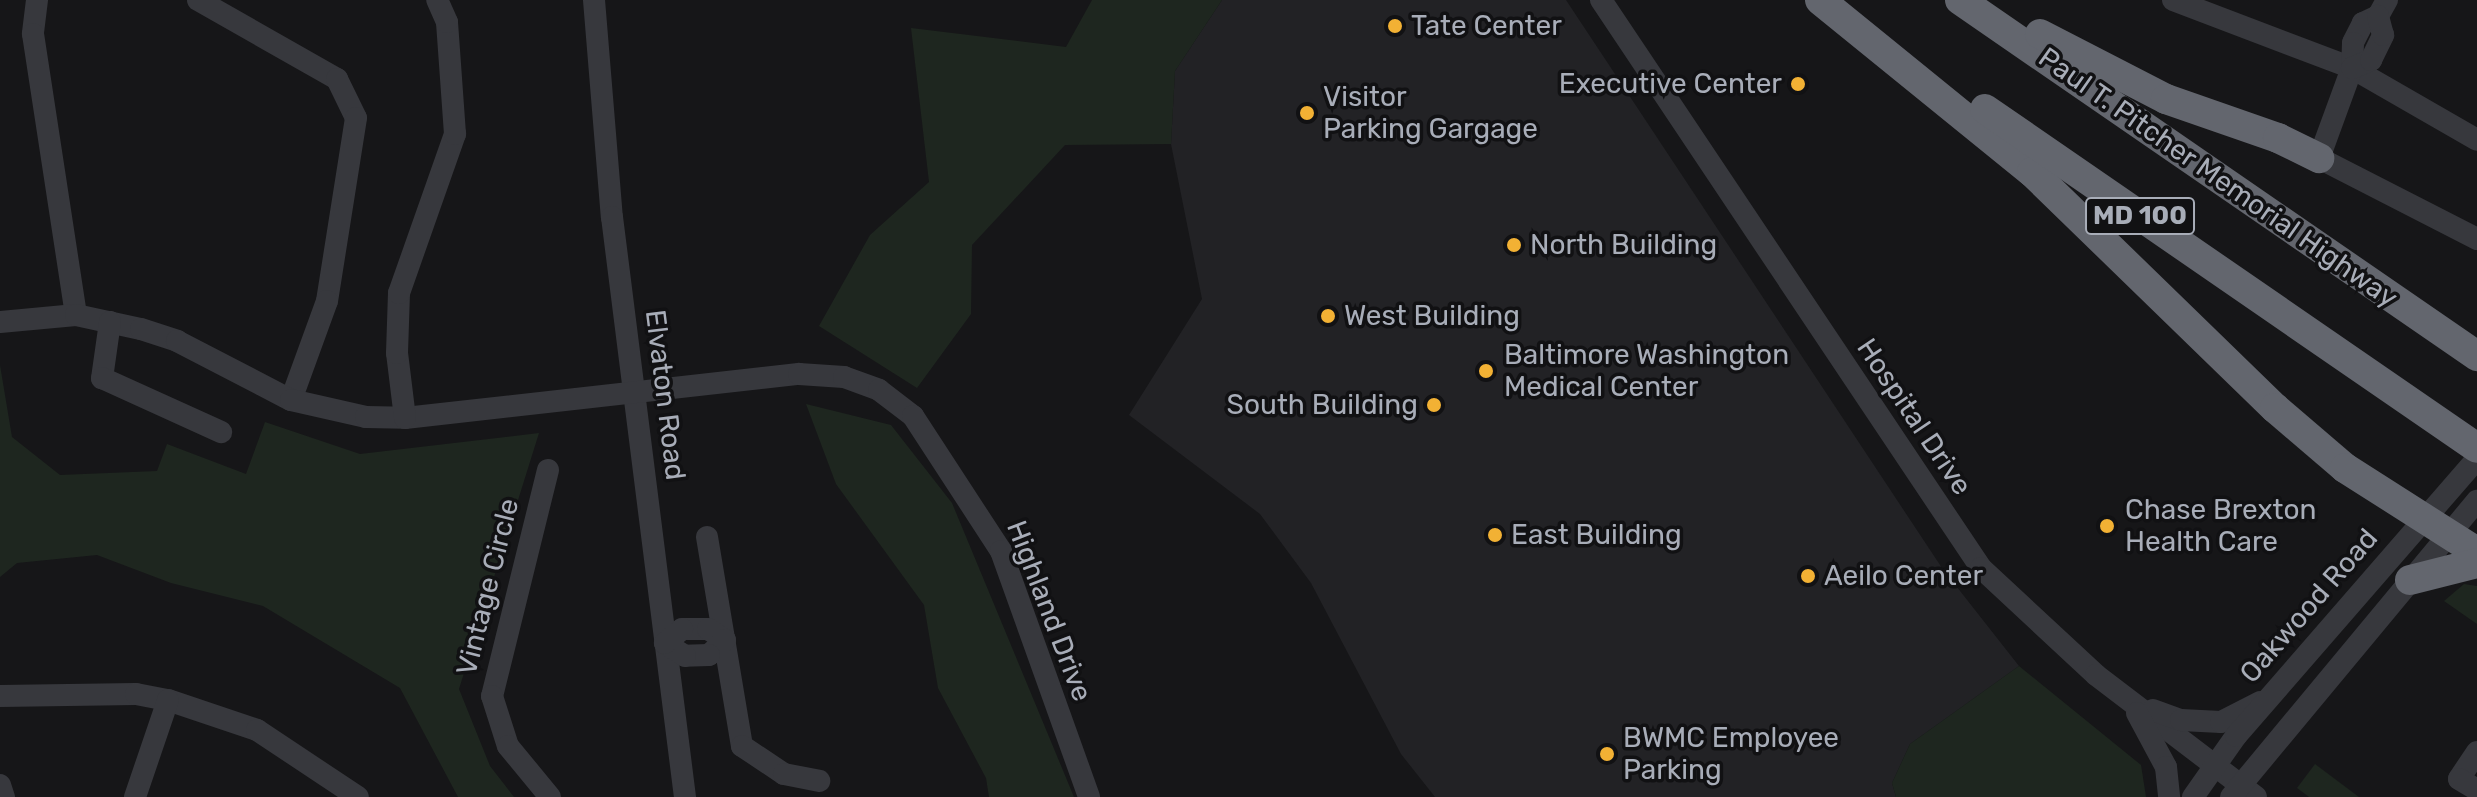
<!DOCTYPE html>
<html>
<head>
<meta charset="utf-8">
<style>
	body { margin:0 }
	#map { position:relative; width:2477px; height:797px; overflow:hidden; background:#161618; font-family:Rubik,sans-serif }
	div>[style] { position:absolute }
	.built>* { inset:0; background:#222225 }
	.green>* { inset:0; background:#1e261f }
	.minor>* { height:22px; margin:-11px; padding:0 11px; transform-origin:11px; border-radius:11px; background:#37383d }
	.highway>* { height:30px; margin:-15px; padding:0 15px; transform-origin:15px; border-radius:15px; background:#63666e }
	.dots>* { width:22px; height:22px; translate:-50% -50%; box-sizing:border-box; border:4px solid #111113; border-radius:50% }
	span { translate:-50% -50%; white-space:nowrap; text-align:center; line-height:1.15; -webkit-text-stroke:7px #111113; paint-order:stroke }
	.shield-label span { padding:2px 6px; background:#111113; border:2px solid; border-radius:6px; -webkit-text-stroke-width:0 }
	.shield-label { font-size:26px; color:#a8adb8; font-weight:700 }
	.poi-label { font-size:28px; color:#a8adb8 }
	.left { translate:0 -50%; text-align:left }
	.right { translate:-100% -50%; text-align:right }
	.street-label { font-size:28px; color:#a8adb8 }
</style>
</head>
<body>
<div id="map">
	<div class="built">
		<i style="clip-path:polygon(1222px 0,1566px 0,1942px 568px,2019px 666px,1910px 744px,1892px 783px,1896px 797px,1435px 797px,1401px 754px,1311px 583px,1260px 514px,1129px 415px,1202px 299px,1171px 144px,1175px 71px)"></i>
	</div>
	<div class="green">
		<i style="clip-path:polygon(1092px 0,1222px 0,1175px 71px,1171px 144px,1065px 145px,972px 245px,971px 314px,917px 388px,819px 326px,870px 235px,929px 182px,911px 28px,1066px 47px)"></i>
		<i style="clip-path:polygon(0 365px,12px 437px,60px 475px,157px 471px,167px 444px,246px 474px,265px 422px,360px 454px,539px 433px,459px 689px,490px 766px,514px 797px,458px 797px,400px 688px,263px 606px,171px 583px,97px 555px,17px 563px,0 577px)"></i>
		<i style="clip-path:polygon(806px 404px,891px 425px,952px 503px,1074px 797px,989px 797px,986px 778px,938px 688px,924px 605px,836px 484px)"></i>
		<i style="clip-path:polygon(2464px 584px,2477px 586px,2477px 624px,2444px 601px)"></i>
		<i style="clip-path:polygon(2019px 666px,2141px 765px,2146px 797px,1896px 797px,1892px 783px,1910px 744px)"></i>
		<i style="clip-path:polygon(2315px 764px,2359px 797px,2309px 797px,2297px 788px)"></i>
	</div>
	<div class="minor">
		<i style="left:37px;top:0;width:34px;rotate:97deg"></i>
		<i style="left:33px;top:34px;width:284px;rotate:81.3deg"></i>
		<i style="left:198px;top:0;width:160px;rotate:29.6deg"></i>
		<i style="left:337px;top:79px;width:43px;rotate:64deg"></i>
		<i style="left:356px;top:118px;width:185px;rotate:99deg"></i>
		<i style="left:327px;top:301px;width:105px;rotate:110deg"></i>
		<i style="left:594px;top:0;width:218px;rotate:85.3deg"></i>
		<i style="left:612px;top:217px;width:585px;rotate:82.83deg"></i>
		<i style="left:1601px;top:0;width:683px;rotate:56.22deg"></i>
		<i style="left:1981px;top:568px;width:157px;rotate:42.9deg"></i>
		<i style="left:2096px;top:675px;width:201px;rotate:37.3deg"></i>
		<i style="left:2173px;top:0;width:191px;rotate:20.8deg"></i>
		<i style="left:2352px;top:68px;width:144px;rotate:29.9deg"></i>
		<i style="left:2387px;top:0;width:18px;rotate:119deg"></i>
		<i style="left:2378px;top:16px;width:17px;rotate:155deg"></i>
		<i style="left:2363px;top:23px;width:22px;rotate:117deg"></i>
		<i style="left:2353px;top:43px;width:25px;rotate:92deg"></i>
		<i style="left:2352px;top:68px;width:96px;rotate:110.1deg"></i>
		<i style="left:2319px;top:158px;width:178px;rotate:27.1deg"></i>
		<i style="left:2352px;top:68px;width:21px;rotate:-23deg"></i>
		<i style="left:2371px;top:60px;width:28px;rotate:-64deg"></i>
		<i style="left:2383px;top:35px;width:20px;rotate:-105deg"></i>
		<i style="left:0;top:322px;width:76px;rotate:-5.3deg"></i>
		<i style="left:76px;top:315px;width:66px;rotate:12.2deg"></i>
		<i style="left:141px;top:329px;width:38px;rotate:18deg"></i>
		<i style="left:177px;top:341px;width:128px;rotate:27.4deg"></i>
		<i style="left:291px;top:400px;width:77px;rotate:12.8deg"></i>
		<i style="left:366px;top:417px;width:39px;rotate:1deg"></i>
		<i style="left:405px;top:418px;width:396px;rotate:-6.4deg"></i>
		<i style="left:799px;top:374px;width:45px;rotate:3.8deg"></i>
		<i style="left:844px;top:377px;width:37px;rotate:20deg"></i>
		<i style="left:879px;top:390px;width:43px;rotate:37.4deg"></i>
		<i style="left:913px;top:416px;width:161px;rotate:56.9deg"></i>
		<i style="left:1001px;top:551px;width:261px;rotate:70.3deg"></i>
		<i style="left:110px;top:322px;width:57px;rotate:98.1deg"></i>
		<i style="left:102px;top:378px;width:131px;rotate:24.4deg"></i>
		<i style="left:405px;top:418px;width:65px;rotate:-97deg"></i>
		<i style="left:397px;top:353px;width:60px;rotate:-88.1deg"></i>
		<i style="left:399px;top:293px;width:169px;rotate:-70.6deg"></i>
		<i style="left:455px;top:134px;width:112px;rotate:-94.1deg"></i>
		<i style="left:447px;top:22px;width:24px;rotate:-114deg"></i>
		<i style="left:548px;top:470px;width:233px;rotate:103.9deg"></i>
		<i style="left:492px;top:696px;width:52px;rotate:72.3deg"></i>
		<i style="left:508px;top:746px;width:66px;rotate:50.5deg"></i>
		<i style="left:707px;top:537px;width:212px;rotate:80.5deg"></i>
		<i style="left:742px;top:746px;width:50px;rotate:33.7deg"></i>
		<i style="left:784px;top:774px;width:36px;rotate:11deg"></i>
		<i style="left:682px;top:629px;width:26px"></i>
		<i style="left:708px;top:629px;width:20px;rotate:33deg"></i>
		<i style="left:725px;top:640px;width:22px;rotate:137deg"></i>
		<i style="left:709px;top:655px;width:24px;rotate:178deg"></i>
		<i style="left:685px;top:656px;width:24px;rotate:-147deg"></i>
		<i style="left:665px;top:643px;width:22px;rotate:-39deg"></i>
		<i style="left:0;top:696px;width:136px;rotate:-0.8deg"></i>
		<i style="left:136px;top:694px;width:33px;rotate:11deg"></i>
		<i style="left:168px;top:700px;width:94px;rotate:18.6deg"></i>
		<i style="left:257px;top:730px;width:121px;rotate:33.6deg"></i>
		<i style="left:2153px;top:710px;width:30px;rotate:20deg"></i>
		<i style="left:2181px;top:720px;width:40px;rotate:2.9deg"></i>
		<i style="left:2221px;top:722px;width:44px;rotate:-27.1deg"></i>
		<i style="left:2137px;top:713px;width:61px;rotate:61.8deg"></i>
		<i style="left:2166px;top:767px;width:30px;rotate:84deg"></i>
		<i style="left:2477px;top:752px;width:32px;rotate:124deg"></i>
		<i style="left:2459px;top:779px;width:21px;rotate:31deg"></i>
		<i style="left:0;top:785px;width:13px;rotate:72deg"></i>
		<i style="left:135px;top:797px;width:102px;rotate:-71.2deg"></i>
		<i style="left:2193px;top:797px;width:75px;rotate:-54.8deg"></i>
		<i style="left:2236px;top:736px;width:367px;rotate:-49deg"></i>
		<i style="left:2231px;top:797px;width:385px;rotate:-50.3deg"></i>
	</div>
	<div class="highway">
		<i style="left:1820px;top:0;width:273px;rotate:39.1deg"></i>
		<i style="left:2032px;top:172px;width:339px;rotate:44.2deg"></i>
		<i style="left:2275px;top:408px;width:92px;rotate:40.6deg"></i>
		<i style="left:2345px;top:468px;width:156px;rotate:32.5deg"></i>
		<i style="left:1960px;top:0;width:628px;rotate:34.55deg"></i>
		<i style="left:2040px;top:34px;width:142px;rotate:27.3deg"></i>
		<i style="left:2166px;top:99px;width:119px;rotate:19.2deg"></i>
		<i style="left:2278px;top:138px;width:46px;rotate:26deg"></i>
		<i style="left:1985px;top:109px;width:597px;rotate:34.57deg"></i>
		<i style="left:2410px;top:580px;width:69px;rotate:-14.2deg"></i>
	</div>
	<div class="dots">
		<i style="left:1395px;top:26px;background:#f2b134"></i>
		<i style="left:1798px;top:84px;background:#f2b134"></i>
		<i style="left:1307px;top:113px;background:#f2b134"></i>
		<i style="left:1514px;top:245px;background:#f2b134"></i>
		<i style="left:1328px;top:316px;background:#f2b134"></i>
		<i style="left:1486px;top:371px;background:#f2b134"></i>
		<i style="left:1434px;top:405px;background:#f2b134"></i>
		<i style="left:2107px;top:526px;background:#f2b134"></i>
		<i style="left:1495px;top:535px;background:#f2b134"></i>
		<i style="left:1808px;top:576px;background:#f2b134"></i>
		<i style="left:1607px;top:754px;background:#f2b134"></i>
	</div>
	<div class="shield-label">
		<span style="left:2140px;top:216px">MD 100</span>
	</div>
	<div class="poi-label">
		<span class="left" style="left:1411px;top:26px">Tate Center</span>
		<span class="right" style="left:1782px;top:84px">Executive Center</span>
		<span class="left" style="left:1323px;top:113px">Visitor<br>Parking Gargage</span>
		<span class="left" style="left:1530px;top:245px">North Building</span>
		<span class="left" style="left:1344px;top:316px">West Building</span>
		<span class="left" style="left:1504px;top:371px">Baltimore Washington<br>Medical Center</span>
		<span class="right" style="left:1418px;top:405px">South Building</span>
		<span class="left" style="left:2125px;top:526px">Chase Brexton<br>Health Care</span>
		<span class="left" style="left:1511px;top:535px">East Building</span>
		<span class="left" style="left:1824px;top:576px">Aeilo Center</span>
		<span class="left" style="left:1623px;top:754px">BWMC Employee<br>Parking</span>
	</div>
	<div class="street-label">
		<span style="left:2218px;top:178px;rotate:35deg">Paul T. Pitcher Memorial Highway</span>
		<span style="left:665px;top:395px;rotate:83deg">Elvaton Road</span>
		<span style="left:1914px;top:417px;rotate:56deg">Hospital Drive</span>
		<span style="left:488px;top:587px;rotate:-76deg">Vintage Circle</span>
		<span style="left:2309px;top:606px;rotate:-49deg">Oakwood Road</span>
		<span style="left:1049px;top:611px;rotate:69deg">Highland Drive</span>
	</div>
</div>
</body>
</html>
